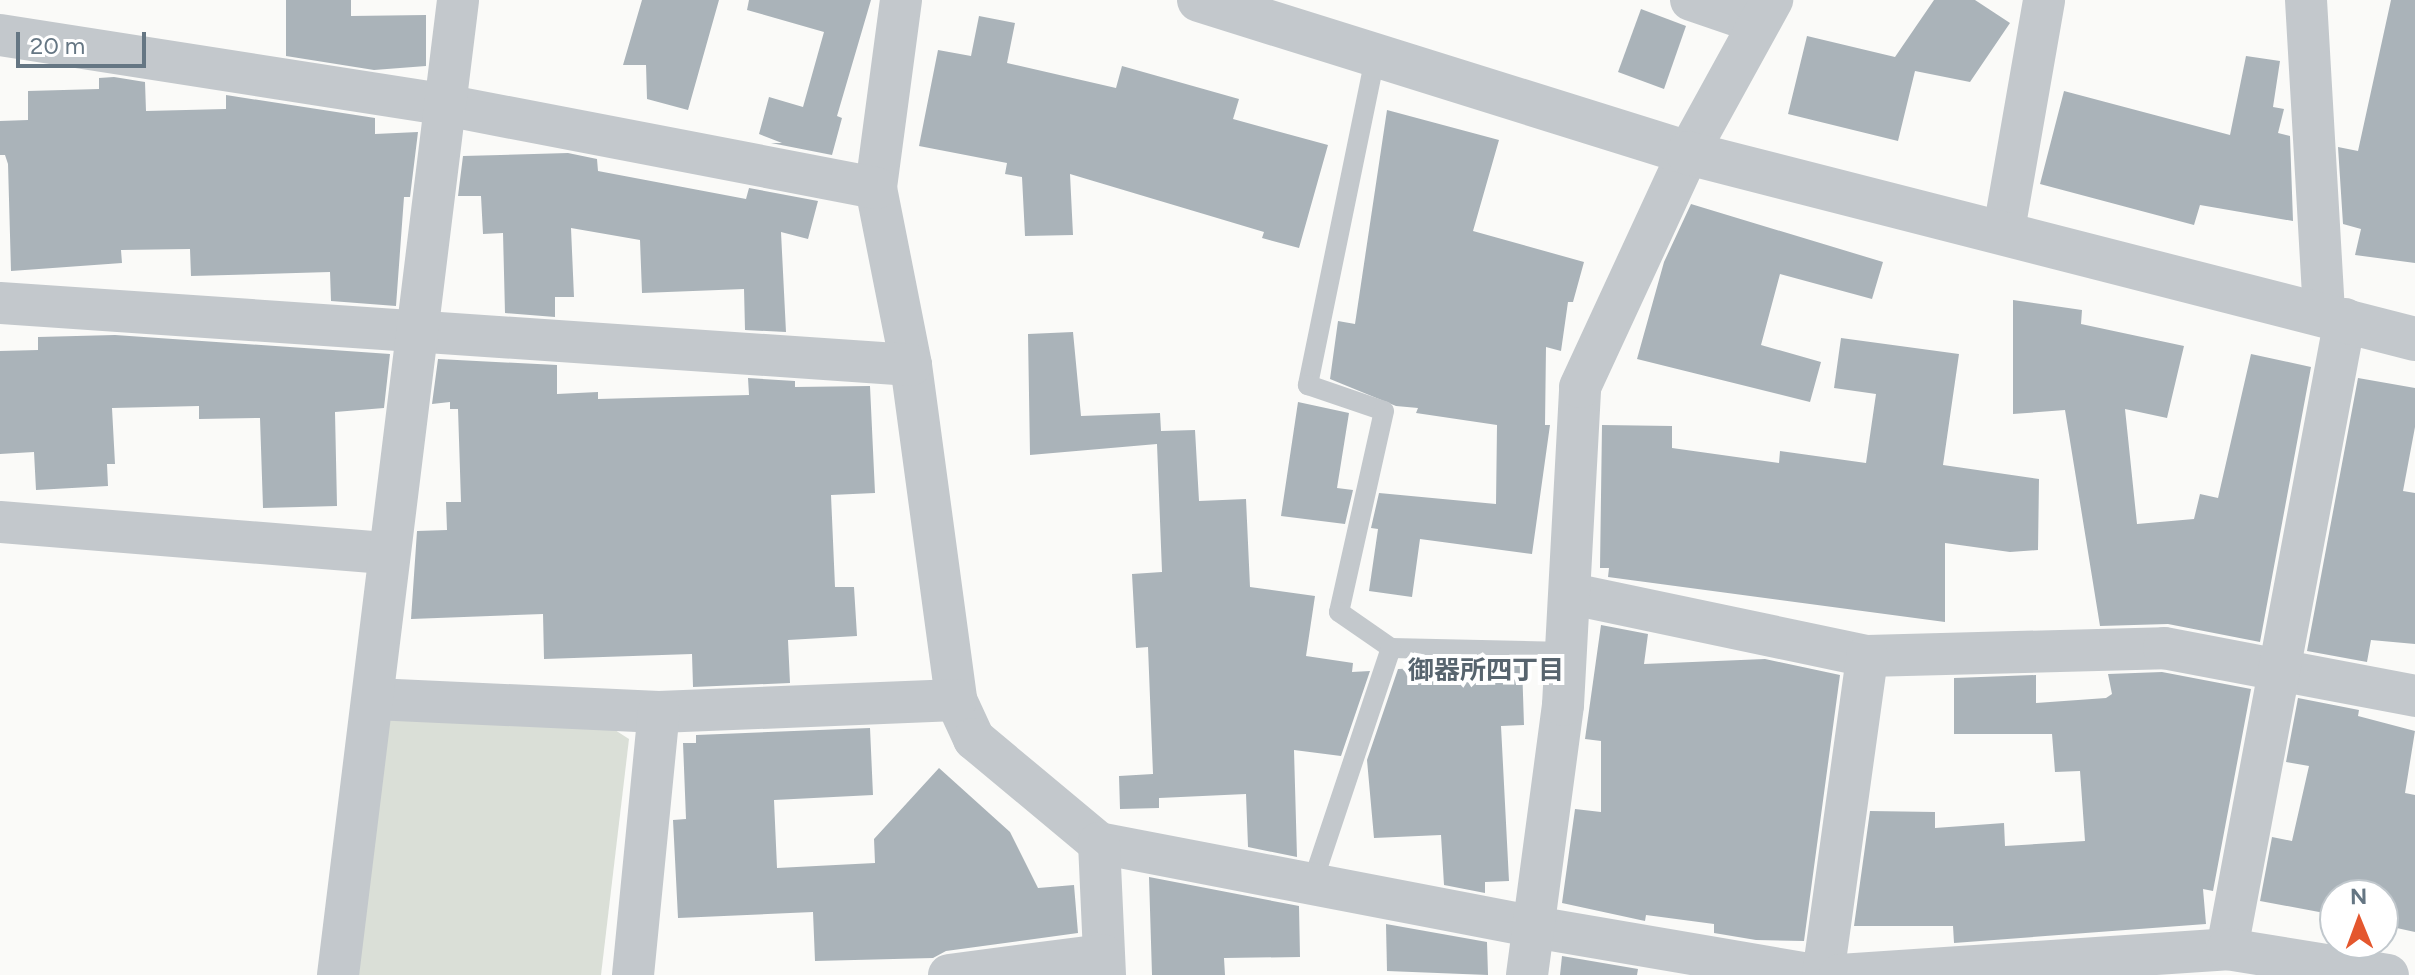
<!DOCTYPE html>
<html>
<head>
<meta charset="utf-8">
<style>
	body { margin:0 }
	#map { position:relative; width:2415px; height:975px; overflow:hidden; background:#fafaf8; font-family:Figtree,"Noto Sans JP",sans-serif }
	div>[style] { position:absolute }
	.green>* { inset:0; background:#dadfd7 }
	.building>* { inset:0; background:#aab3b9 }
	.service>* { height:20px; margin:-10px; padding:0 10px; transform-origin:10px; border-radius:10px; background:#c3c8cc }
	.minor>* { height:42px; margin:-21px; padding:0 21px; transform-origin:21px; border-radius:21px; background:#c3c8cc }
	.tertiary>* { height:44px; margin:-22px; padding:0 22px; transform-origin:22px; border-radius:22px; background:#c3c8cc }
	span { translate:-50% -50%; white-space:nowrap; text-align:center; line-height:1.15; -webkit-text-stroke:8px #fff; paint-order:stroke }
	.neighbourhood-label { font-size:26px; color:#57646e; font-weight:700 }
	.north { position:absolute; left:2319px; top:879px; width:80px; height:80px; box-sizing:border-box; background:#fff; border:2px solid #c1c8cd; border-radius:50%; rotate:359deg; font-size:22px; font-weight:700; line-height:32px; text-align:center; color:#657683 }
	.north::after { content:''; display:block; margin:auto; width:28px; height:36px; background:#e4572e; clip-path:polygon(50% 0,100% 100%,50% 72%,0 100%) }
	.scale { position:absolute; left:16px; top:32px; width:130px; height:36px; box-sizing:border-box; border:4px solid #657683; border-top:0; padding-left:10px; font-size:24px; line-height:28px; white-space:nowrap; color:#657683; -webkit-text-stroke:6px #fff; paint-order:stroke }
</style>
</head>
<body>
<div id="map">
	<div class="green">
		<i style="clip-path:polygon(393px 717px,604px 723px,629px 739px,601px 975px,346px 975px,377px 724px)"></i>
	</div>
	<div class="building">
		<i style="clip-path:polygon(286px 0,351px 0,351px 16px,426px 15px,426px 66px,374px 70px,286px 56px)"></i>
		<i style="clip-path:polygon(642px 0,719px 0,688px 110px,647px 99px,646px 65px,623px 65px)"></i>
		<i style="clip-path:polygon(749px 0,871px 0,837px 116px,842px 118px,832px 155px,771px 143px,782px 143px,759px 134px,769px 97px,803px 107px,824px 32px,747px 10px)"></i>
		<i style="clip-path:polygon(1934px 0,1975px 0,2010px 23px,1970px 82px,1915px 71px,1898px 141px,1788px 114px,1807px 36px,1895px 57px)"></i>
		<i style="clip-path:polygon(2391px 0,2415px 0,2415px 263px,2355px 255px,2361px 229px,2343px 224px,2338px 147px,2358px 151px)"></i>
		<i style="clip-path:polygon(1641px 9px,1686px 26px,1664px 89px,1618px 72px)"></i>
		<i style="clip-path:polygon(979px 16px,1015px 23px,1007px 63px,1116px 88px,1122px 66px,1239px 99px,1233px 119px,1328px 145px,1299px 248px,1262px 238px,1264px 232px,1070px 174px,1073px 235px,1025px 236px,1022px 177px,1005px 174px,1007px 163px,919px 146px,938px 50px,971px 56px)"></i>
		<i style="clip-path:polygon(2246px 56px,2280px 61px,2273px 107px,2284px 109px,2278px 133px,2290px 136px,2293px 221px,2200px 205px,2194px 225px,2040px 184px,2064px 91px,2230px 135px)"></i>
		<i style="clip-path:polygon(114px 77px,145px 82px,146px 111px,226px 109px,226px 95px,375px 118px,375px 134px,418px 132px,410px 197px,404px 197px,396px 306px,331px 301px,330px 272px,191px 276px,190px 249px,121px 250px,122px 263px,11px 271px,8px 164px,5px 155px,0 155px,0 121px,28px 120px,28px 91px,99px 89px,99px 78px)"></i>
		<i style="clip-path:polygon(1387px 110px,1499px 140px,1473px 231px,1584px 262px,1573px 302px,1568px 302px,1561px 351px,1546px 347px,1545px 425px,1550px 425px,1532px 554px,1420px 539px,1412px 597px,1369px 591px,1378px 529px,1371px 528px,1379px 493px,1496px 504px,1497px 425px,1416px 413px,1418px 408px,1396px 406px,1330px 379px,1338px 321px,1355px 324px)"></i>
		<i style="clip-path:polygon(568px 153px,597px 159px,598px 171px,746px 199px,749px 188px,818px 201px,808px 239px,781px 232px,786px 332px,745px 330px,744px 289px,642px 293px,640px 240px,571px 228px,574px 297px,555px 297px,555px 317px,505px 313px,503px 233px,483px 234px,481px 196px,458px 196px,463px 156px)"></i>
		<i style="clip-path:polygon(1691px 204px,1883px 262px,1872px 299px,1780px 274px,1761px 345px,1821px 362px,1810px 402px,1637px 359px,1664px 262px)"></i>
		<i style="clip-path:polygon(2013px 300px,2082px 310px,2081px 324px,2184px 346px,2167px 418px,2125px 409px,2137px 524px,2194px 519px,2200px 494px,2218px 498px,2251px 354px,2311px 367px,2260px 642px,2168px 624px,2100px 626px,2065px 410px,2013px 414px)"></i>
		<i style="clip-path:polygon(1073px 332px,1081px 416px,1160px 413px,1161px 431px,1195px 430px,1199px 501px,1246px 499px,1250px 587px,1315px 596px,1306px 656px,1353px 663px,1352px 672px,1370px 671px,1341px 756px,1294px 750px,1297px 857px,1248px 847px,1246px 794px,1159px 798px,1159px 808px,1120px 809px,1119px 776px,1153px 774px,1148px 647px,1136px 648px,1132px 574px,1162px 572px,1157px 444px,1030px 455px,1028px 334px)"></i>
		<i style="clip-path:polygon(115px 335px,390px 354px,384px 408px,335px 412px,337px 506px,263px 508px,260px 418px,199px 419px,199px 406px,112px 408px,115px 464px,107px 464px,108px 486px,36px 490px,34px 452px,0 454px,0 351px,38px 350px,38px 337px)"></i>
		<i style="clip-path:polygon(1841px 338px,1959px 354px,1943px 465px,2039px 479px,2038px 550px,2010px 552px,1945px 543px,1945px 622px,1608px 577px,1609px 568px,1600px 568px,1602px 425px,1672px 426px,1672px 448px,1779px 463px,1780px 451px,1866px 463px,1876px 394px,1834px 388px)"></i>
		<i style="clip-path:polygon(438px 359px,557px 365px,557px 394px,598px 392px,598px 399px,749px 395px,748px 378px,795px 381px,795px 387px,870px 386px,875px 493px,831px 495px,835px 587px,854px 587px,857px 636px,788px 640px,790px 683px,693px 687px,692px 654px,544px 659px,543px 614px,411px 619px,417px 531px,447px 530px,446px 502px,461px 502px,458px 409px,450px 409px,450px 402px,432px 404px)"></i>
		<i style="clip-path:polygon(2358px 378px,2415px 388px,2415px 427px,2403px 491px,2415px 493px,2415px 644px,2371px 640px,2367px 662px,2307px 651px)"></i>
		<i style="clip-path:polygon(1298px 402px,1349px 413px,1337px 488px,1353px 490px,1345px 524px,1281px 516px)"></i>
		<i style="clip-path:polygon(1601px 625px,1648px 634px,1644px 664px,1765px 659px,1840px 675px,1804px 941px,1756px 940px,1714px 933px,1714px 924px,1646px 915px,1645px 921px,1562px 903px,1575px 809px,1601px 812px,1601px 741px,1585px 739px)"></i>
		<i style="clip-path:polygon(1522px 664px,1524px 725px,1501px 726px,1509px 881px,1485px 882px,1485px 893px,1444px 885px,1441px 835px,1374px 838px,1367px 760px,1398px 669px)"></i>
		<i style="clip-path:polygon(2162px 672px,2251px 689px,2213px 891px,2203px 889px,2206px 924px,1954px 943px,1953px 926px,1854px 926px,1870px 811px,1935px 812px,1935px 828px,2004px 823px,2005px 846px,2085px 841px,2080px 771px,2055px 772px,2052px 734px,1954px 734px,1954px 678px,2036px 675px,2036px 703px,2106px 698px,2112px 694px,2108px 674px)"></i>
		<i style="clip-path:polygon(2298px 698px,2359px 710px,2358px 716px,2415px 731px,2405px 793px,2415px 795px,2415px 932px,2383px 925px,2383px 895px,2335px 895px,2335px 915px,2260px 901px,2272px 837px,2292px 841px,2309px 766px,2286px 762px)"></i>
		<i style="clip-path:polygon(870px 728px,873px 795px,774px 800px,777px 868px,875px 863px,874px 839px,939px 768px,1010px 832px,1038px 888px,1074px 885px,1078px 933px,946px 951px,933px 958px,815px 961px,813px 912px,678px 918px,673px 820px,686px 819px,683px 743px,696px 743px,696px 735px)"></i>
		<i style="clip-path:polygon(1149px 877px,1299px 906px,1300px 957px,1224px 958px,1225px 975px,1152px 975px)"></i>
		<i style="clip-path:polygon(1386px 924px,1487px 942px,1488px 975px,1387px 971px)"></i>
		<i style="clip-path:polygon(1562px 956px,1638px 969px,1637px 975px,1560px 975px)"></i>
	</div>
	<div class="service">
		<i style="left:1375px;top:58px;width:334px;rotate:101.6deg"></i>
		<i style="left:1308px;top:385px;width:80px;rotate:18.9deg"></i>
		<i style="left:1384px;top:411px;width:206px;rotate:102.6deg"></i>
		<i style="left:1339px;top:612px;width:63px;rotate:34.7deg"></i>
		<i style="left:1391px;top:648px;width:176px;rotate:1.3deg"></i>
		<i style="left:1313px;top:881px;width:246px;rotate:-71.5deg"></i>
	</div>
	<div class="minor">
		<i style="left:901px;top:0;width:190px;rotate:97.6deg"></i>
		<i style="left:876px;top:188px;width:180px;rotate:78.8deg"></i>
		<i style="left:911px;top:365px;width:338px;rotate:82.3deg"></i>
		<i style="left:956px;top:700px;width:43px;rotate:65.2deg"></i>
		<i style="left:974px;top:739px;width:163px;rotate:39.8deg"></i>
		<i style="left:1099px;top:843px;width:443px;rotate:10.9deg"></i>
		<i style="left:1534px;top:927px;width:286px;rotate:9.7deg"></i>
		<i style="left:1691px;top:0;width:71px;rotate:18.9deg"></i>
		<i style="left:2306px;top:0;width:315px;rotate:86.7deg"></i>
		<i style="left:0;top:35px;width:450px;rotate:8.9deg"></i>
		<i style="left:445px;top:105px;width:439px;rotate:10.9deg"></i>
		<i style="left:2004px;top:230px;width:233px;rotate:-80.1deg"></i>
		<i style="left:0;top:303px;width:913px;rotate:3.89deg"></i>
		<i style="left:0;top:522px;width:389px;rotate:4.6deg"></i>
		<i style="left:1572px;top:594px;width:301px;rotate:11.9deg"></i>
		<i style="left:1867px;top:656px;width:297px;rotate:-1.5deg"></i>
		<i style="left:2164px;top:648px;width:256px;rotate:10.8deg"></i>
		<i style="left:374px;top:699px;width:285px;rotate:2.6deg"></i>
		<i style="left:659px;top:712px;width:297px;rotate:-2.3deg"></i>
		<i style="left:1099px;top:843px;width:132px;rotate:87.4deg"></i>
		<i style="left:2227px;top:949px;width:641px;rotate:-79.39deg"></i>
		<i style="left:338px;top:975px;width:982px;rotate:-82.98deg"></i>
		<i style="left:633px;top:975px;width:264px;rotate:-84.4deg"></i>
		<i style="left:949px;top:975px;width:155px;rotate:-7.4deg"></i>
		<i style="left:1527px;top:975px;width:272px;rotate:-82.4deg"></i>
		<i style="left:1563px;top:705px;width:318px;rotate:-86.9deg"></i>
		<i style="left:1580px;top:387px;width:258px;rotate:-65.2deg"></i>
		<i style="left:1688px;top:153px;width:175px;rotate:-61.2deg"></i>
		<i style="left:1823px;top:975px;width:322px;rotate:-82.1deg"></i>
		<i style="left:1840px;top:975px;width:388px;rotate:-3.8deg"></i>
		<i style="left:2227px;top:949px;width:163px;rotate:9.2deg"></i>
	</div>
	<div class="tertiary">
		<i style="left:1199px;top:0;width:512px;rotate:17.37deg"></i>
		<i style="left:1688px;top:153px;width:750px;rotate:14.35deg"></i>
	</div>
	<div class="neighbourhood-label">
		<span style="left:1486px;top:671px">御器所四丁目</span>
	</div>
	<div class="north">N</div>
	<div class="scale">20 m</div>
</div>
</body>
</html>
